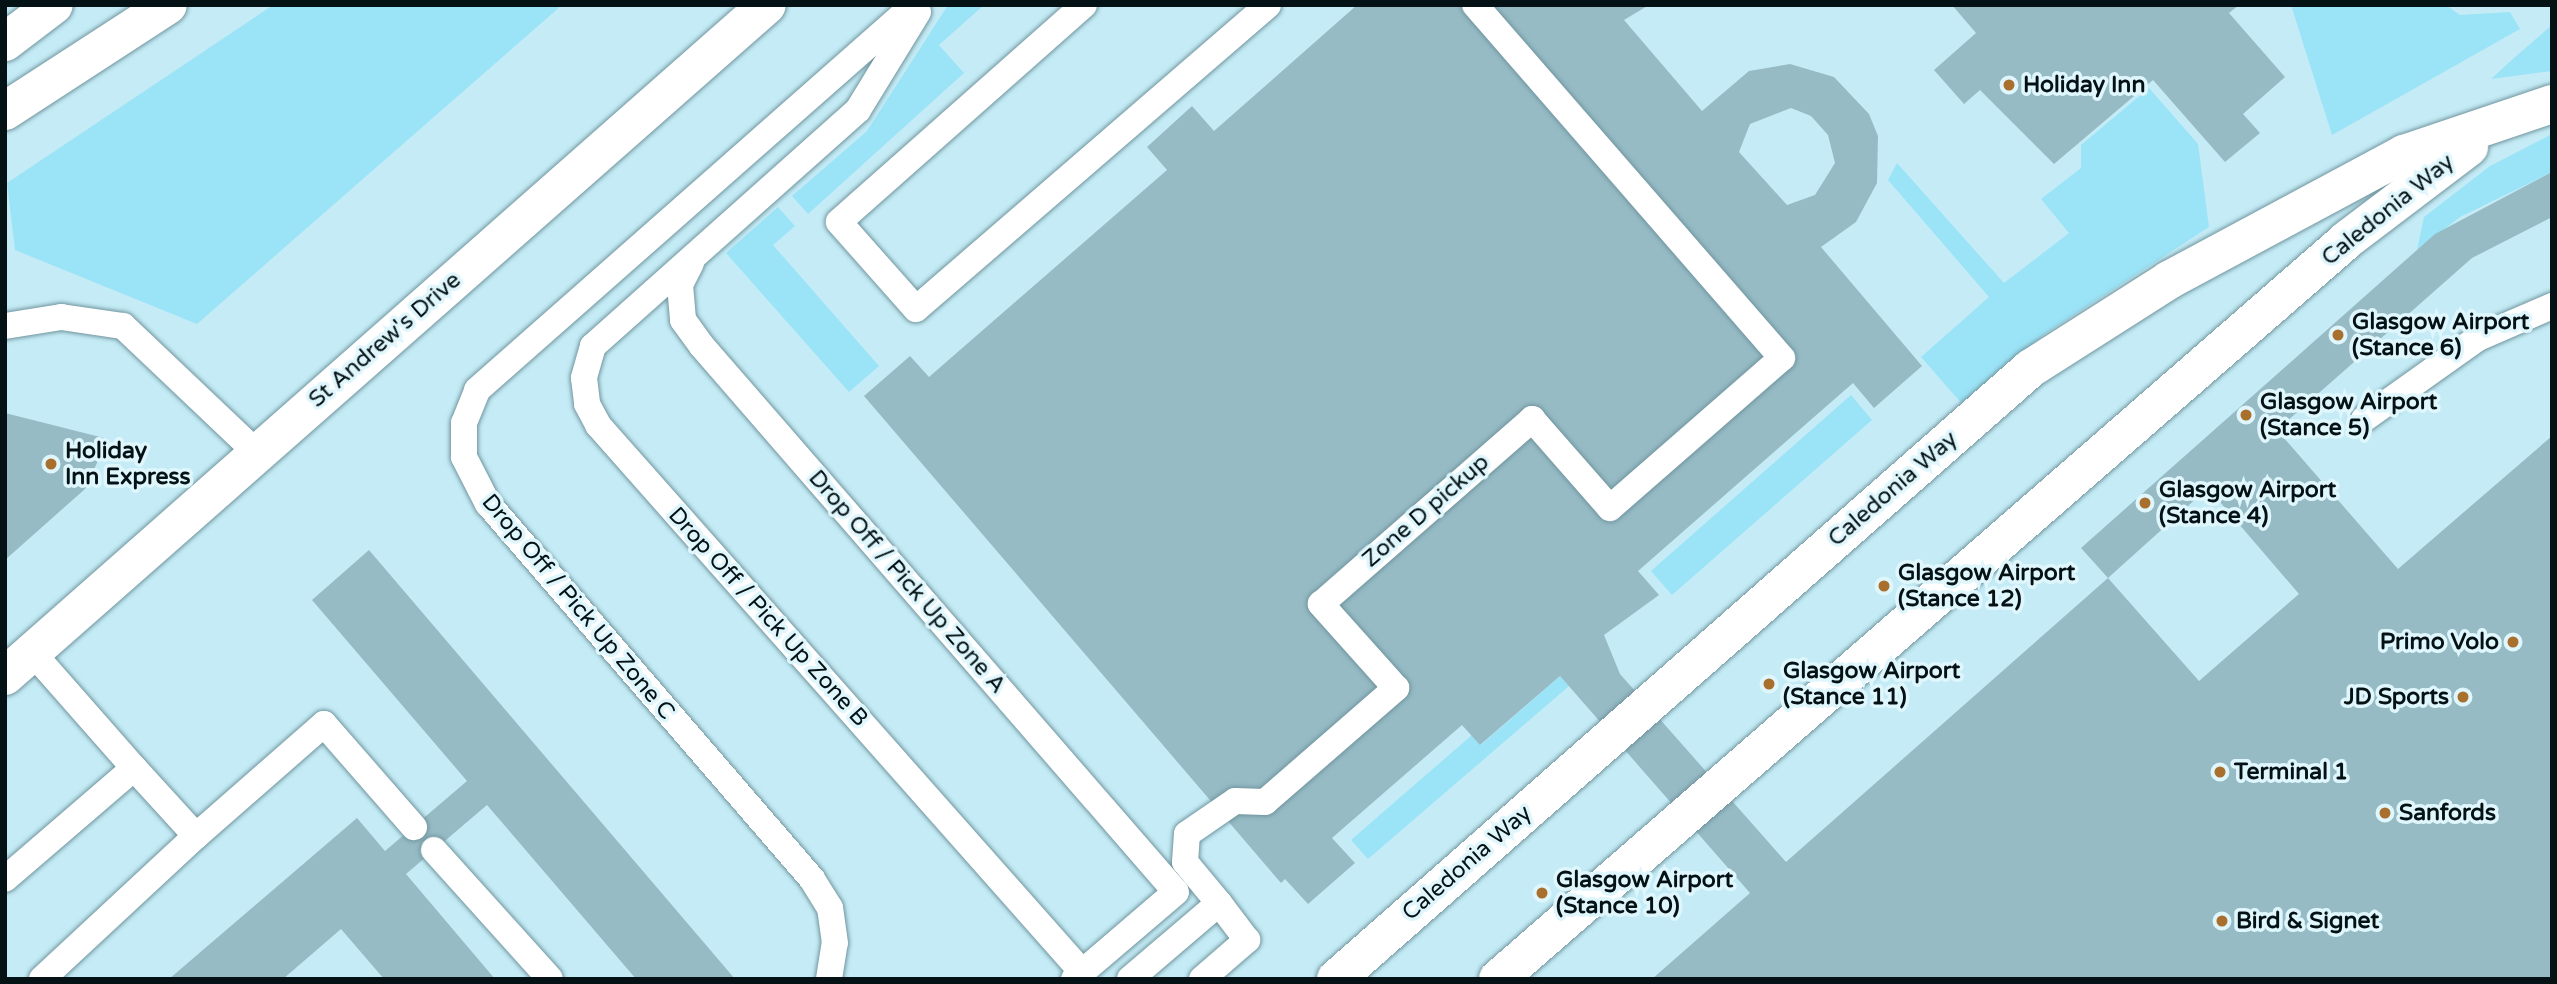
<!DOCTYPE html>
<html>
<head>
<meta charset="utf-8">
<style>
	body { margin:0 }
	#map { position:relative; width:2557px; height:984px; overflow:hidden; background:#c5ecf6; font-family:"Varela Round",sans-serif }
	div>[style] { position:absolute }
	.green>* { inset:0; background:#9be3f6 }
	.building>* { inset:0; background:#96bbc5 }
	.roads { filter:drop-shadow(0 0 2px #71959f) drop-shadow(0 0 2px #71959f) }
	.service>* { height:26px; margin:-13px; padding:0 13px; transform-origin:13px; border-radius:13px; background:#fff }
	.minor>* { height:38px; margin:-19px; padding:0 19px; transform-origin:19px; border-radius:19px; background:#fff }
	.motorway>* { height:38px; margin:-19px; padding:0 19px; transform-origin:19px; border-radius:19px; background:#fff }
	.dots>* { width:19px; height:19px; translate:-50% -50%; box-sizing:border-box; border:4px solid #dff6fc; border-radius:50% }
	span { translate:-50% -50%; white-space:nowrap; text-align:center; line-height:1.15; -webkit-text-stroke:7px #dff6fc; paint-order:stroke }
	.poi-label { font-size:23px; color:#041215; font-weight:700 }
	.left { translate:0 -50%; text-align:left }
	.right { translate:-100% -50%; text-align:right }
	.street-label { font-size:23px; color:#041215 }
	.frame { position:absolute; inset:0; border:7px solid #041215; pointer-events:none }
</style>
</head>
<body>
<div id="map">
	<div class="green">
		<i style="clip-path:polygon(273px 5px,562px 5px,197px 324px,15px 250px,7px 183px)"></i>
		<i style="clip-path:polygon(948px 5px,984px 5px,939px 45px,964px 73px,808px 214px,792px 196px,867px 131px)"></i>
		<i style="clip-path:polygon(2291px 5px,2446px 5px,2460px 15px,2510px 12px,2520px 29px,2332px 135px)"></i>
		<i style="clip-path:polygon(2552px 25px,2552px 71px,2491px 79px,2515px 57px)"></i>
		<i style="clip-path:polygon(2149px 88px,2198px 144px,2209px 227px,2043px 335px,1963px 405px,1921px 357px,1989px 297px,1888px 180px,1897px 163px,2004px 283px,2069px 233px,2041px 199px,2081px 168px,2081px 145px)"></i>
		<i style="clip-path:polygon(2552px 134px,2552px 172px,2460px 217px,2417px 250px,2424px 217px,2490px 166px)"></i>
		<i style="clip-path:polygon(778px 207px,795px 226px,773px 245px,879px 366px,849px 392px,726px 253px)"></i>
		<i style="clip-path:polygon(1851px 395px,1872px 420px,1672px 595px,1651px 571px)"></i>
		<i style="clip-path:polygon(1560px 676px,1569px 686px,1368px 859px,1351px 840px,1472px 735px,1481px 745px)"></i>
	</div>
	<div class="building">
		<i style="clip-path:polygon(evenodd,1357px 5px,1649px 5px,1624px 20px,1702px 111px,1749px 71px,1790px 64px,1834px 77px,1869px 114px,1878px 136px,1877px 183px,1856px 222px,1821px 247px,1922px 366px,1874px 408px,1853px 383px,1638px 571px,1659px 595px,1604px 635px,1620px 674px,1786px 862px,2108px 578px,2199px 681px,2299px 594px,2208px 488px,2108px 578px,2081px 548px,2435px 234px,2552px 172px,2552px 217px,2472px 258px,2277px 430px,2398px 569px,2552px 436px,2552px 979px,1652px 979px,1750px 893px,1560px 676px,1480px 745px,1462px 725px,1332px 838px,1355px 863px,1308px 904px,1285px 879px,1281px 883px,864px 396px,910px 356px,929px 377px,1167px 170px,1147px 147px,1192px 106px,1214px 131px,1357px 5px,1791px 108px,1811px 116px,1828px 135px,1835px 163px,1815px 195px,1787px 205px,1739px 152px,1750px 124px,1791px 108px)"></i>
		<i style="clip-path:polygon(1952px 5px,2239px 5px,2229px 13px,2285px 77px,2243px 114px,2260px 133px,2225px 162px,2153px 80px,2054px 164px,1980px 90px,1964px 104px,1934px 70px,1976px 33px)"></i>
		<i style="clip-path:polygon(5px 413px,108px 439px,85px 489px,5px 560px)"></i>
		<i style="clip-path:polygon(369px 550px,735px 979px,636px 979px,487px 805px,406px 874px,495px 979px,384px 979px,341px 929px,283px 979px,169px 979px,357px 818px,385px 851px,467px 781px,312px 600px)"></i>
	</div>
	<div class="roads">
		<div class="service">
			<i style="left:1084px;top:5px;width:327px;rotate:138.5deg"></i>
			<i style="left:839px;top:222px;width:116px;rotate:48.5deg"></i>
			<i style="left:916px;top:309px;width:465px;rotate:-40.8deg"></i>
			<i style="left:918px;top:12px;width:115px;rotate:121.5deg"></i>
			<i style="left:858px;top:110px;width:355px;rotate:138.3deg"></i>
			<i style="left:593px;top:346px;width:33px;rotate:106deg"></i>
			<i style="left:584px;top:378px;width:26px;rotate:83deg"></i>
			<i style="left:587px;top:404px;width:24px;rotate:62deg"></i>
			<i style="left:598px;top:425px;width:730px;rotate:48.5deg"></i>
			<i style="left:691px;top:263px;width:25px;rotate:117deg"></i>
			<i style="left:680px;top:285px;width:35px;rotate:85deg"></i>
			<i style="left:683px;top:320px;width:31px;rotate:54deg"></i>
			<i style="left:701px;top:345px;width:724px;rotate:49.03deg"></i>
			<i style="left:1176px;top:892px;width:134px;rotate:139.5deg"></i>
			<i style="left:5px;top:326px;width:57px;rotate:-9.1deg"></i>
			<i style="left:61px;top:317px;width:63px;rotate:8.3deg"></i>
			<i style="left:123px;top:326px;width:185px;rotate:43.5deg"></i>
			<i style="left:2364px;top:419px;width:140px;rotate:-35.4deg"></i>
			<i style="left:2478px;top:338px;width:81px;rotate:-23.4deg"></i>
			<i style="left:134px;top:768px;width:92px;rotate:47.6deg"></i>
			<i style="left:196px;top:836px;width:170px;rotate:-41.2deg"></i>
			<i style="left:324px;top:724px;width:137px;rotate:48.9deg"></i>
			<i style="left:434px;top:850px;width:173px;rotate:48deg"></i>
			<i style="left:5px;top:879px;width:170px;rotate:-40.7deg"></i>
			<i style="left:134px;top:768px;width:154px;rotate:-131.3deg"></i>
			<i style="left:42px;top:979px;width:210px;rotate:-42.9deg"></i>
			<i style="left:829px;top:979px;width:36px;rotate:-81deg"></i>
			<i style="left:835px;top:943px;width:35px;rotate:-98deg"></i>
			<i style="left:830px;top:908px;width:34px;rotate:-122deg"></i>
			<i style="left:812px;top:879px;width:496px;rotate:-130.8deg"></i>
			<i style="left:488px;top:504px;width:53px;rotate:-117.1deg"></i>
			<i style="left:464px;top:457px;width:34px;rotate:-90deg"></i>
			<i style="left:464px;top:423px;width:35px;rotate:-68deg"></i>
			<i style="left:477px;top:390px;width:582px;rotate:-41.38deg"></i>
			<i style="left:1130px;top:979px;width:117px;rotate:-40.5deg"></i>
			<i style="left:1219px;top:903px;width:53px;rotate:-129.7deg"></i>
			<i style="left:1185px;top:862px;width:28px;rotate:-86deg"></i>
			<i style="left:1187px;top:834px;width:58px;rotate:-34.5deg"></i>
			<i style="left:1235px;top:801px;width:30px;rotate:2deg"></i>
			<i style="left:1265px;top:802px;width:174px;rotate:-41deg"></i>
			<i style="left:1396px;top:688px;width:113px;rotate:-131.8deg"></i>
			<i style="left:1321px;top:604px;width:281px;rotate:-41.2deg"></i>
			<i style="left:1532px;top:419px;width:118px;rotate:48.8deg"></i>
			<i style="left:1610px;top:508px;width:228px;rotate:-41.1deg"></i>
			<i style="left:1782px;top:358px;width:468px;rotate:-131deg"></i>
			<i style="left:1202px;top:979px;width:60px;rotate:-40.9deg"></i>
			<i style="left:1247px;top:940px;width:46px;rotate:-127.1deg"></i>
		</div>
		<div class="minor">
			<i style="left:5px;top:676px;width:1015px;rotate:-41.37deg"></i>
			<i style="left:1336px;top:979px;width:925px;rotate:-41.32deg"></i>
			<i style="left:2031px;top:368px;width:164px;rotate:-32.5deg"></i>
			<i style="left:2169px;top:280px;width:267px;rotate:-28.2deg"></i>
			<i style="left:2404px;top:154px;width:156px;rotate:-18.7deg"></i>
			<i style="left:1498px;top:979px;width:1127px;rotate:-41.04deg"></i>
			<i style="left:2348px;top:239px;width:152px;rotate:-37.2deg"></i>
		</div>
		<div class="motorway">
			<i style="left:5px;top:42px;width:61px;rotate:-37.1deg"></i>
			<i style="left:5px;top:111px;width:194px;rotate:-33deg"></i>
		</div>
	</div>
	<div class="dots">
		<i style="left:2009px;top:85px;background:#a86f2d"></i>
		<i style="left:2338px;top:335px;background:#a86f2d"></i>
		<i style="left:2246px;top:415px;background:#a86f2d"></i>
		<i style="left:51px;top:464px;background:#a86f2d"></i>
		<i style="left:2145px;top:503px;background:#a86f2d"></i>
		<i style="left:1884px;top:586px;background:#a86f2d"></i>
		<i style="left:2513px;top:642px;background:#a86f2d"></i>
		<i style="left:1769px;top:684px;background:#a86f2d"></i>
		<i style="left:2463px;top:697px;background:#a86f2d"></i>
		<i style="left:2220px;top:772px;background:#a86f2d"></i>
		<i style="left:2385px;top:813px;background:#a86f2d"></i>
		<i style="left:1542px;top:893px;background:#a86f2d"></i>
		<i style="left:2222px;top:921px;background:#a86f2d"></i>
	</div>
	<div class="poi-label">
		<span class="left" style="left:2023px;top:85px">Holiday Inn</span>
		<span class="left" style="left:2352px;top:335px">Glasgow Airport<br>(Stance 6)</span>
		<span class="left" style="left:2260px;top:415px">Glasgow Airport<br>(Stance 5)</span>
		<span class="left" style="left:65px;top:464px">Holiday<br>Inn Express</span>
		<span class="left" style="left:2159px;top:503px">Glasgow Airport<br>(Stance 4)</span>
		<span class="left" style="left:1898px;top:586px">Glasgow Airport<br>(Stance 12)</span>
		<span class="right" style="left:2499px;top:642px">Primo Volo</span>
		<span class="left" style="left:1783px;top:684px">Glasgow Airport<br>(Stance 11)</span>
		<span class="right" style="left:2449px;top:697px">JD Sports</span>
		<span class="left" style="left:2234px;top:772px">Terminal 1</span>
		<span class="left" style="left:2399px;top:813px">Sanfords</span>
		<span class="left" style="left:1556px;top:893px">Glasgow Airport<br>(Stance 10)</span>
		<span class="left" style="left:2236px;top:921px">Bird &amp; Signet</span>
	</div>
	<div class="street-label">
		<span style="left:2388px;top:210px;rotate:-39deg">Caledonia Way</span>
		<span style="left:385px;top:340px;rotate:-41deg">St Andrew's Drive</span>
		<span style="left:1893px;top:489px;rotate:-41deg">Caledonia Way</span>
		<span style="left:1426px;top:511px;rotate:-41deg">Zone D pickup</span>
		<span style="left:907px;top:582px;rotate:49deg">Drop Off / Pick Up Zone A</span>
		<span style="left:578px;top:607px;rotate:50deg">Drop Off / Pick Up Zone C</span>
		<span style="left:768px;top:617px;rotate:48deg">Drop Off / Pick Up Zone B</span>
		<span style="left:1467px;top:863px;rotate:-41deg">Caledonia Way</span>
	</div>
	<div class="frame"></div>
</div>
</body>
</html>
